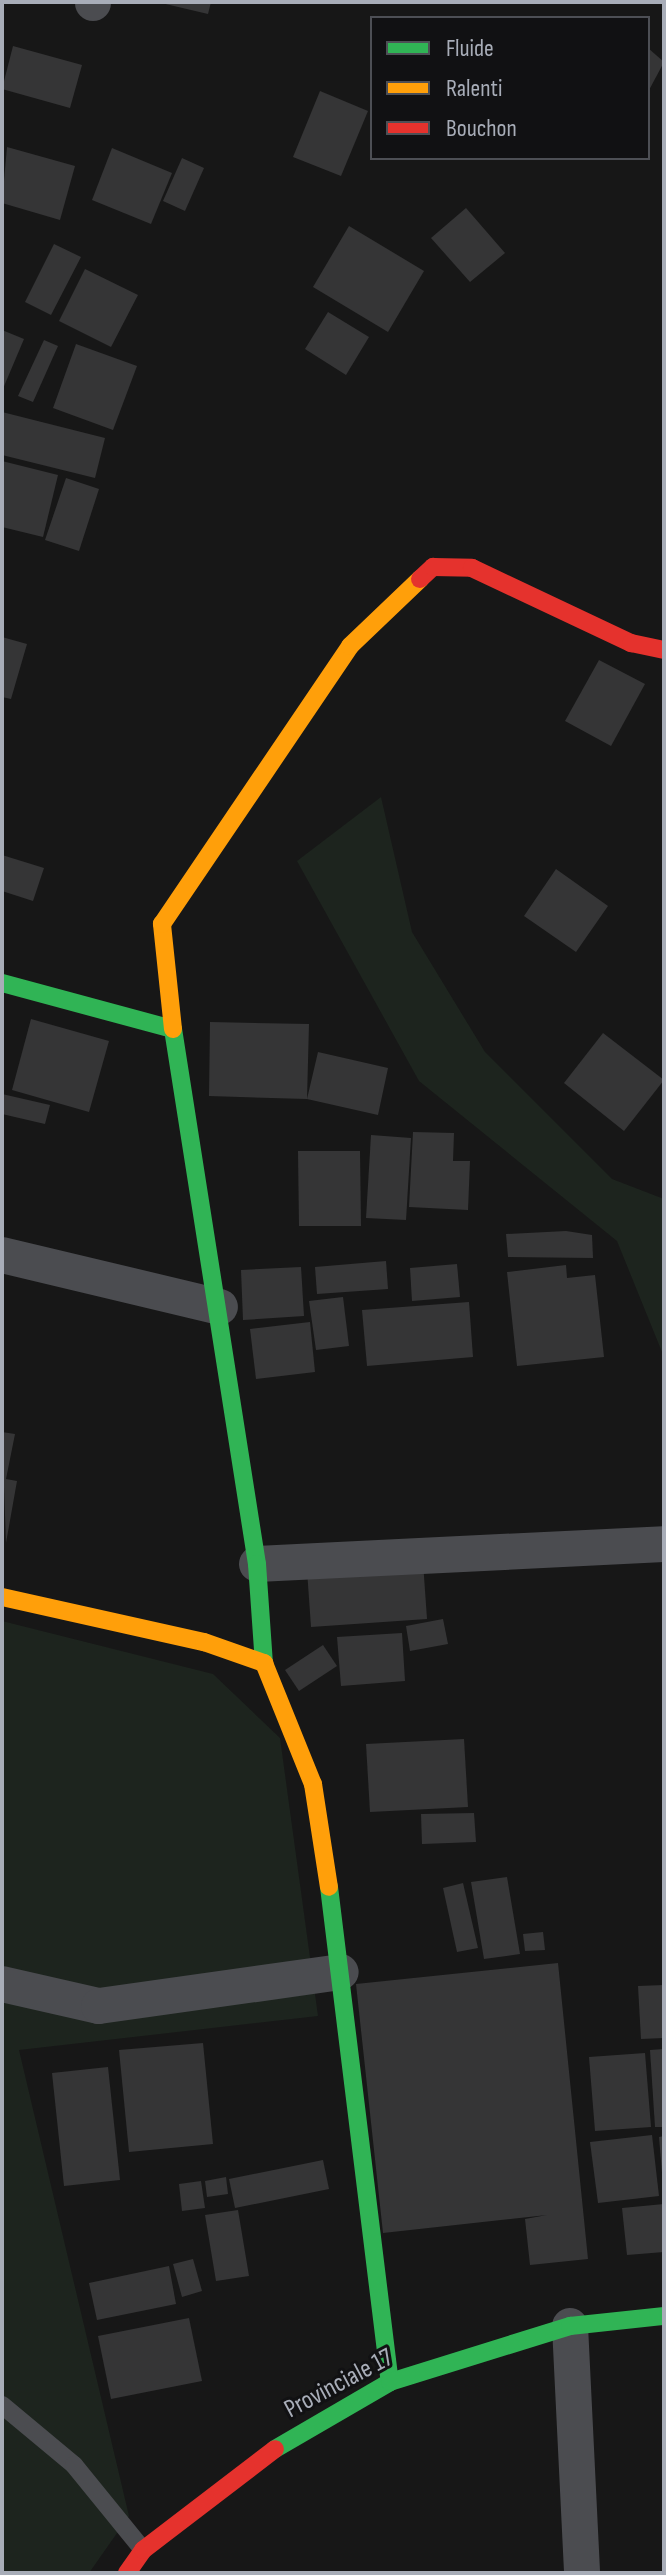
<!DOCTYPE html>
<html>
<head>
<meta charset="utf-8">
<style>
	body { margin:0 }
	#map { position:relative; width:666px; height:2575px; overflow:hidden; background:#171717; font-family:"Sofia Sans Condensed",sans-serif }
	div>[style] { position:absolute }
	.green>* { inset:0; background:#1d241e }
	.building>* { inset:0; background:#353536 }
	.lane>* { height:18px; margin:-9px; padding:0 9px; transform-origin:9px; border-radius:9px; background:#4b4c50 }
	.street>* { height:36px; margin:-18px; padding:0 18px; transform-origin:18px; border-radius:18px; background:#4b4c50 }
	.fast>* { height:18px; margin:-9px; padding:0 9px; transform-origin:9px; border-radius:9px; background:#30b455 }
	.slow>* { height:18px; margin:-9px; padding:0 9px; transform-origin:9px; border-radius:9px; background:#ff9f0a }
	.jam>* { height:18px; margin:-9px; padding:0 9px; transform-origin:9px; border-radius:9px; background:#e5322d }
	span { translate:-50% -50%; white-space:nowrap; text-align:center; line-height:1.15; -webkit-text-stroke:6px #111113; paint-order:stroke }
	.street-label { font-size:26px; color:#a8adb8 }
	.frame { position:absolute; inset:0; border:4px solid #a8adb8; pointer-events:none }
	.legend { position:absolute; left:370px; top:16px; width:280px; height:144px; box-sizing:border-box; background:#111113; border:2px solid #4d4f55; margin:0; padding:10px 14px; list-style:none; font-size:24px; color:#a8adb8 }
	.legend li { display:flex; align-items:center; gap:16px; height:40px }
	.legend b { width:40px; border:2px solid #4d4f55 }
</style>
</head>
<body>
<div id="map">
	<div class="green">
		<i style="clip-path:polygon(381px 797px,412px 932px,485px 1052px,612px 1179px,664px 1199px,664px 1357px,617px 1241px,419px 1081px,297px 861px)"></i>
		<i style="clip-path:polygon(2px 1621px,213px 1674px,280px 1738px,318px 2016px,19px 2050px,129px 2516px,89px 2573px,2px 2573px)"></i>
	</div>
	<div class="building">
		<i style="clip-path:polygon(157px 2px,211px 2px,208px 14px)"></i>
		<i style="clip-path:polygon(13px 46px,82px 65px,70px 108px,2px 89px)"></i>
		<i style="clip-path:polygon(648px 48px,664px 62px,648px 92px)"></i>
		<i style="clip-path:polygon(320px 91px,368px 111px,341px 176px,293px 157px)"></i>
		<i style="clip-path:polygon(7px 147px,75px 166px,60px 220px,2px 203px)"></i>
		<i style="clip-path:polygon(112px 148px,172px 173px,151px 224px,92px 200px)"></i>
		<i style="clip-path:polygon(182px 158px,204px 168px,185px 211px,163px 201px)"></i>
		<i style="clip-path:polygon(466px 208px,505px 253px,470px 282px,431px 238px)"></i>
		<i style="clip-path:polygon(349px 226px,424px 271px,388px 332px,313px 287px)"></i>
		<i style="clip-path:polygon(54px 244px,81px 257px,51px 315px,25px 302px)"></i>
		<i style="clip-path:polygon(85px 269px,138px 295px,111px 347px,59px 321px)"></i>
		<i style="clip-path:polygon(328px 312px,369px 337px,346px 375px,305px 349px)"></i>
		<i style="clip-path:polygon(2px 330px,24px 339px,2px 391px)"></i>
		<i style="clip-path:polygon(44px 340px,58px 346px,33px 402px,18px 396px)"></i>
		<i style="clip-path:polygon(76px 344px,137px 366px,113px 430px,53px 408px)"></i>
		<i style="clip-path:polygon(2px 412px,105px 438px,95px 478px,2px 455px)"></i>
		<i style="clip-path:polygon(2px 461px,58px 475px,43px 537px,2px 527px)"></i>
		<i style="clip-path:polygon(66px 478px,99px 489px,79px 551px,45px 540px)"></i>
		<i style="clip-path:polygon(2px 637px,27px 644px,11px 699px,2px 697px)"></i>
		<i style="clip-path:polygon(599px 660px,645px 684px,611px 746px,565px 721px)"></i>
		<i style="clip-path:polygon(2px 855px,44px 868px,33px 901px,2px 891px)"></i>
		<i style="clip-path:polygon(556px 869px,608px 906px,576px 952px,524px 916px)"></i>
		<i style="clip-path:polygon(31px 1019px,109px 1041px,89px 1112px,12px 1090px)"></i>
		<i style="clip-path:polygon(210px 1022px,309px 1024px,307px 1099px,318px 1052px,388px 1068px,378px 1115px,307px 1099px,209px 1096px)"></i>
		<i style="clip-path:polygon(603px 1033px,664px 1080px,624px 1131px,564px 1083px)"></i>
		<i style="clip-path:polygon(2px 1094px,50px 1105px,45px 1124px,2px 1114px)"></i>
		<i style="clip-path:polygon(413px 1132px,454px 1133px,453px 1161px,470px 1161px,468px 1210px,409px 1207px)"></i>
		<i style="clip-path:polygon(371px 1135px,411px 1138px,406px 1220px,366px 1218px)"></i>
		<i style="clip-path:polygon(298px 1151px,360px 1151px,361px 1226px,299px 1226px)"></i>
		<i style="clip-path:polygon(566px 1231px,592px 1235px,593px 1258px,508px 1257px,506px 1234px)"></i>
		<i style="clip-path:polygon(386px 1261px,388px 1289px,317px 1294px,315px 1267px)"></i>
		<i style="clip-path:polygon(457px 1264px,460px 1297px,412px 1301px,410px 1268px)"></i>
		<i style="clip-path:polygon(566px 1265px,567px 1278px,595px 1275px,604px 1357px,517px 1366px,507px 1272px)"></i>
		<i style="clip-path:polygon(301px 1267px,304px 1316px,243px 1320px,241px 1270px)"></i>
		<i style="clip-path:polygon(343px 1297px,349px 1346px,316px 1350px,309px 1301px)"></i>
		<i style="clip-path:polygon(469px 1302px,473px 1357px,367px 1366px,362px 1310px)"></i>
		<i style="clip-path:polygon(310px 1322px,315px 1372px,256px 1379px,250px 1329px)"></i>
		<i style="clip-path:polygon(2px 1432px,15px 1434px,6px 1479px,17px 1481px,6px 1543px)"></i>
		<i style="clip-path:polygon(423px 1562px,427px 1619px,311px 1627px,307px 1570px)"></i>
		<i style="clip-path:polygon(443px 1619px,448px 1644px,410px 1651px,406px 1626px)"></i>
		<i style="clip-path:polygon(402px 1633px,405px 1681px,341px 1686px,337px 1637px)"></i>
		<i style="clip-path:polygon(323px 1645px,337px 1666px,299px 1691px,285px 1670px)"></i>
		<i style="clip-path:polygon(464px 1739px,468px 1807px,370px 1812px,366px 1744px)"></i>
		<i style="clip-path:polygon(474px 1813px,476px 1842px,422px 1844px,421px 1814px)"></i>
		<i style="clip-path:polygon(507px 1877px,520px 1954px,484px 1959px,471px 1882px)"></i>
		<i style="clip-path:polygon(463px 1883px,478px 1948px,457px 1952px,443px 1888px)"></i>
		<i style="clip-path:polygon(543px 1932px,545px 1950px,525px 1951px,523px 1934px)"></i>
		<i style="clip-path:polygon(558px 1963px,588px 2259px,530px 2265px,525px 2219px,547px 2215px,383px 2233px,356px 1984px)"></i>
		<i style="clip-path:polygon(664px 1985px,664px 2038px,641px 2039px,638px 1986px)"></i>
		<i style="clip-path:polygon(203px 2043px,213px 2144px,129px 2152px,119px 2050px)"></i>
		<i style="clip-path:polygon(664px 2049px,664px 2127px,655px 2127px,650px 2050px)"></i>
		<i style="clip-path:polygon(645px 2053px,651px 2127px,595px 2131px,589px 2057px)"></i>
		<i style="clip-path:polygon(108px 2067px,120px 2180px,64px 2186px,52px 2073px)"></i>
		<i style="clip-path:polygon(652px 2135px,659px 2196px,598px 2203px,590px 2142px)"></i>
		<i style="clip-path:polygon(664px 2136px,664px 2173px,662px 2173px,659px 2137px)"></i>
		<i style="clip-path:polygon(323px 2160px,329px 2189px,235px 2208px,229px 2179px)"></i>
		<i style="clip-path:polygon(226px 2177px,228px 2194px,207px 2197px,205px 2181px)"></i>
		<i style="clip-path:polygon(201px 2181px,205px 2208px,182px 2211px,179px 2184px)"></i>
		<i style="clip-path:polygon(664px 2204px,664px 2252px,627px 2255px,622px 2208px)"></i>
		<i style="clip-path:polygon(238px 2210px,249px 2276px,216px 2281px,205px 2215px)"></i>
		<i style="clip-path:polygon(193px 2259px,202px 2291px,182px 2297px,173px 2264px)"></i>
		<i style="clip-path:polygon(169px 2266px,176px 2304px,97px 2320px,89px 2283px)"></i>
		<i style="clip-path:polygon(189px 2318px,202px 2381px,111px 2399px,98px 2336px)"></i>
	</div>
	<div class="lane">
		<i style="left:2px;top:2405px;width:94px;rotate:39.8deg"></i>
		<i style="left:74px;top:2465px;width:109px;rotate:50.9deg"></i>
	</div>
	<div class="street">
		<i style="left:93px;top:3px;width:1px;rotate:-90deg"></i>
		<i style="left:2px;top:1255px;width:224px;rotate:13.4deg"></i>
		<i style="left:257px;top:1564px;width:407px;rotate:-2.8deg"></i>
		<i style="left:2px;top:1984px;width:99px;rotate:12.8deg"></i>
		<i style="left:99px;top:2006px;width:244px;rotate:-8deg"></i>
		<i style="left:570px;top:2326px;width:247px;rotate:87.2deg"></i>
	</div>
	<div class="fast">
		<i style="left:2px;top:983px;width:177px;rotate:15.1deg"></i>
		<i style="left:173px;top:1029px;width:542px;rotate:81.08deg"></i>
		<i style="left:257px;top:1564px;width:99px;rotate:86deg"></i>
		<i style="left:329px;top:1887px;width:499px;rotate:83deg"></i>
		<i style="left:275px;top:2449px;width:133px;rotate:-30.2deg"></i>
		<i style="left:390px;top:2382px;width:189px;rotate:-17.3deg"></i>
		<i style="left:570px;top:2326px;width:95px;rotate:-6.1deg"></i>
	</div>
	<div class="slow">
		<i style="left:173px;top:1029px;width:106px;rotate:-96deg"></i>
		<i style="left:162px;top:924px;width:336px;rotate:-55.9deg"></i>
		<i style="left:350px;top:646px;width:97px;rotate:-43.7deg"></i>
		<i style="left:2px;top:1597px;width:207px;rotate:12.6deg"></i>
		<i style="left:204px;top:1642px;width:64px;rotate:19.3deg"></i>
		<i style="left:264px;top:1663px;width:131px;rotate:68deg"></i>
		<i style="left:313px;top:1784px;width:104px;rotate:81.2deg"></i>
	</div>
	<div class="jam">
		<i style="left:420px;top:579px;width:18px;rotate:-43deg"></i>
		<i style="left:433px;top:567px;width:39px;rotate:1deg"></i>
		<i style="left:472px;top:568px;width:176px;rotate:25.3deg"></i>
		<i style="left:631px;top:643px;width:34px;rotate:12deg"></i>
		<i style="left:127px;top:2573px;width:28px;rotate:-55deg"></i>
		<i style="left:143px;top:2550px;width:166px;rotate:-37.4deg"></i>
	</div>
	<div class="street-label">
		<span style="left:339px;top:2384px;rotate:-28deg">Provinciale 17</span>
	</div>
	<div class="frame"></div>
	<ul class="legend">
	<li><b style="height:10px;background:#30b455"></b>Fluide</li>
	<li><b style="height:10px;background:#ff9f0a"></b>Ralenti</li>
	<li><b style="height:10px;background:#e5322d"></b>Bouchon</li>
	</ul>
</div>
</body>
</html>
